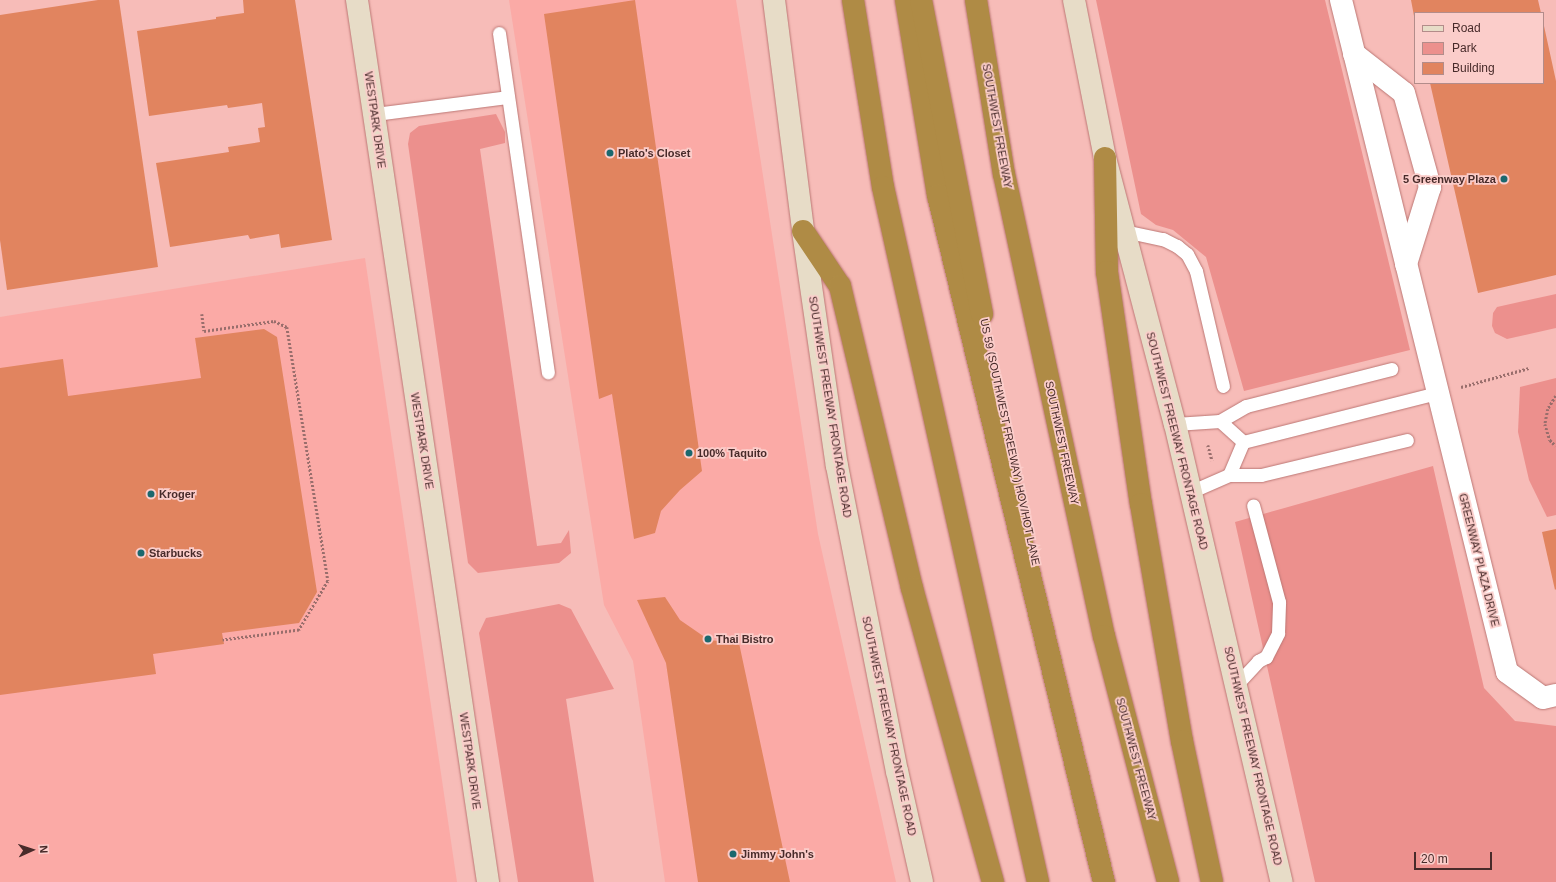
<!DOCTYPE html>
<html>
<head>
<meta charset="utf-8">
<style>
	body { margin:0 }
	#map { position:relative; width:1556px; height:882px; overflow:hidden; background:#f7bcb8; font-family:Arial,sans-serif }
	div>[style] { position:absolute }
	.built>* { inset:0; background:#fbaaa6 }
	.green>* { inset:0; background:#ec908d }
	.building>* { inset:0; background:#e1845f }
	.path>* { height:2.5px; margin-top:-1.25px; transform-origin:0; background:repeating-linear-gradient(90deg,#996e6c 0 2px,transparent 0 4px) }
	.roads { filter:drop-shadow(0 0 1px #bc7774) drop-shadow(0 0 1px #bc7774) }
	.lane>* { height:13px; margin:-6.5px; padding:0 6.5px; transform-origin:6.5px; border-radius:6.5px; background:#fff }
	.street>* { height:22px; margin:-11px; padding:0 11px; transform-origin:11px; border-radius:11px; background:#fff }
	.secondary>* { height:22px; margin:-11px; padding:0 11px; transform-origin:11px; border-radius:11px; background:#e7dcc7 }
	.highway>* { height:22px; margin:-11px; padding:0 11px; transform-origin:11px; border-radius:11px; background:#af8b45 }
	.dots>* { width:11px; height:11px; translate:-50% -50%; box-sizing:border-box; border:2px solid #fbcdca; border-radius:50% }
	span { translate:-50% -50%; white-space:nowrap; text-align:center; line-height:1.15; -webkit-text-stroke:3.5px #fbcdca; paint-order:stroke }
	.street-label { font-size:11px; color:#482b2a }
	.poi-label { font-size:11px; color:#482b2a; font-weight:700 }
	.left { translate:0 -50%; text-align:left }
	.right { translate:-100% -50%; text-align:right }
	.legend { position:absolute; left:1414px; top:12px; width:130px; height:72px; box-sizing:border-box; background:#fbcdca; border:1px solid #b38c8a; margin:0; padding:5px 7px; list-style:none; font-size:12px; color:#482b2a }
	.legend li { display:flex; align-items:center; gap:8px; height:20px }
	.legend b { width:20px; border:1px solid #b38c8a }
	.north { position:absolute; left:12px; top:830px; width:40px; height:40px; -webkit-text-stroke:3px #fbcdca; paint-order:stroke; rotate:87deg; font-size:11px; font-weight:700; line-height:16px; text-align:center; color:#482b2a }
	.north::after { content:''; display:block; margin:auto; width:14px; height:18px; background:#482b2a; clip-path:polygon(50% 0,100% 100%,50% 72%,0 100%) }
	.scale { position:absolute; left:1414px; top:852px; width:78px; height:18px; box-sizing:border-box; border:2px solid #482b2a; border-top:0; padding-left:5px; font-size:12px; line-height:14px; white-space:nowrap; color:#482b2a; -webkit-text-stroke:3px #fbcdca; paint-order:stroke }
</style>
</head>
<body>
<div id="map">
	<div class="built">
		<i style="clip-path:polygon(509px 0,736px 0,818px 534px,896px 882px,665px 882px,633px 661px,604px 605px)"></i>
		<i style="clip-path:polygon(365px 258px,457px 882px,0 882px,0 317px)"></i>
	</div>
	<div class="green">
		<i style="clip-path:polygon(1096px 0,1325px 0,1410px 350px,1244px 391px,1206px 257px,1173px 230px,1156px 225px,1141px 214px)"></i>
		<i style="clip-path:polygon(496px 114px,505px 132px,505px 143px,480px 149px,537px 546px,561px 543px,569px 530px,571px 553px,559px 563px,478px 573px,468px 563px,408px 144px,410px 133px,419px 126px)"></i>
		<i style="clip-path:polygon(1556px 294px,1556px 328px,1507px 339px,1495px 333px,1492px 326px,1493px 313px,1497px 307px)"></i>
		<i style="clip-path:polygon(1556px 378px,1556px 515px,1547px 517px,1529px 480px,1518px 432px,1520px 387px)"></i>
		<i style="clip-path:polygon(1433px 466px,1484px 688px,1515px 721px,1556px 726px,1556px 882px,1315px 882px,1235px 522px)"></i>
		<i style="clip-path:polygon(559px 604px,571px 609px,614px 689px,566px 699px,594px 882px,518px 882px,479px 633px,486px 618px)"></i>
	</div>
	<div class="building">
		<i style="clip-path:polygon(98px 0,119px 0,158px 267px,7px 290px,0 240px,0 15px)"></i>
		<i style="clip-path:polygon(243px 0,295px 0,332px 240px,281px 248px,279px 234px,250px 239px,248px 235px,170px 247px,156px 163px,229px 152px,228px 147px,260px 142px,258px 128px,265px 127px,262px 103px,228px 108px,227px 105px,149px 116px,137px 31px,216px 19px,216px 17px,244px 13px)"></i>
		<i style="clip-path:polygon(635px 0,702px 471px,680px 490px,661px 511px,655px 533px,634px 539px,612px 394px,599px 399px,544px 14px)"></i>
		<i style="clip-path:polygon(1411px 0,1538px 0,1541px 13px,1415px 13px,1414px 16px)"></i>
		<i style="clip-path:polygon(1544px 26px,1556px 81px,1556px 275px,1478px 293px,1430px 83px,1543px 83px)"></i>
		<i style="clip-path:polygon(264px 329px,277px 337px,317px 592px,299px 623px,222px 633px,224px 644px,153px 654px,156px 674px,0 695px,0 368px,63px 359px,68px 396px,201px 378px,195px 338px)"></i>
		<i style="clip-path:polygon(1556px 529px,1556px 589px,1555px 590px,1542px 532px)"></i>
		<i style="clip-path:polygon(665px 597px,680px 620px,709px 640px,739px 643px,790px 882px,698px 882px,666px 663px,637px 600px)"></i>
	</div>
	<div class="path">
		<i style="left:202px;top:314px;width:17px;rotate:83deg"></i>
		<i style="left:204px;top:331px;width:71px;rotate:-8.1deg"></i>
		<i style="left:274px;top:321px;width:14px;rotate:25deg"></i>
		<i style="left:287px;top:327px;width:257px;rotate:80.8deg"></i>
		<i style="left:328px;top:581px;width:57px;rotate:120.6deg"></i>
		<i style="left:299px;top:630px;width:77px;rotate:172.5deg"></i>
		<i style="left:1461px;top:387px;width:71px;rotate:-15.6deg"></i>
		<i style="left:1556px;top:396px;width:15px;rotate:122deg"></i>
		<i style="left:1548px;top:409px;width:15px;rotate:101deg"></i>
		<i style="left:1545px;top:424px;width:17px;rotate:73deg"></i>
		<i style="left:1550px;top:440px;width:8px;rotate:45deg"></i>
		<i style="left:1208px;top:445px;width:16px;rotate:75deg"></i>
	</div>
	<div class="roads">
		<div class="lane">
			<i style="left:499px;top:33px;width:343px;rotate:81.8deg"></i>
			<i style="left:375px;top:114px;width:133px;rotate:-7.3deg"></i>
			<i style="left:1124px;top:231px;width:40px;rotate:12deg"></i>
			<i style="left:1163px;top:239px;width:16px;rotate:27deg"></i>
			<i style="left:1177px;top:246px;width:13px;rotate:39deg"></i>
			<i style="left:1187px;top:254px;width:19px;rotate:62deg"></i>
			<i style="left:1196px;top:271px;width:118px;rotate:76.8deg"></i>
			<i style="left:1220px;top:421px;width:31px;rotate:42deg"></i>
			<i style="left:1175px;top:424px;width:45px;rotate:-3.8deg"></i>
			<i style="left:1220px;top:421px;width:30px;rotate:-30deg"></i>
			<i style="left:1246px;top:406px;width:150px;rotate:-14.3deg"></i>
			<i style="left:1243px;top:442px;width:200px;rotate:-14.2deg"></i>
			<i style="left:1229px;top:475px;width:36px;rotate:-67deg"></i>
			<i style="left:1190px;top:492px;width:43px;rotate:-23.6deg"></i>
			<i style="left:1229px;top:475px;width:32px"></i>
			<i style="left:1261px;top:475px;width:150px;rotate:-13.5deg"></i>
			<i style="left:1236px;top:685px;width:33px;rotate:-47deg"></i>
			<i style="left:1258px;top:661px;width:9px;rotate:-27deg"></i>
			<i style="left:1266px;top:657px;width:27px;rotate:-63deg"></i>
			<i style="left:1278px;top:633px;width:31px;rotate:-88deg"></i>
			<i style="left:1279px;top:602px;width:100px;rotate:-105deg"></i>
		</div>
		<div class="street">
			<i style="left:1341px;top:0;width:692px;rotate:76.12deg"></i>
			<i style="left:1507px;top:672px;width:44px;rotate:35.8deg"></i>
			<i style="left:1543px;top:698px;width:13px;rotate:-13deg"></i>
			<i style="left:1354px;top:54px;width:63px;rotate:38deg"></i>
			<i style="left:1404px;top:93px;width:98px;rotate:74.5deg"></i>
			<i style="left:1430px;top:187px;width:81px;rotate:107.3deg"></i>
		</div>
		<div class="secondary">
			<i style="left:357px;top:0;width:892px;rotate:81.55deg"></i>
			<i style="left:774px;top:0;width:233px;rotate:82.8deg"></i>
			<i style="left:803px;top:231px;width:237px;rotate:81.8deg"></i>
			<i style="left:837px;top:466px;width:311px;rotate:78.9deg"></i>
			<i style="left:897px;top:771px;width:114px;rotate:77.3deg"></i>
			<i style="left:1074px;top:0;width:161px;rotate:78.9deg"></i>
			<i style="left:1105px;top:158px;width:275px;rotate:75.3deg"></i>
			<i style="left:1175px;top:424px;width:470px;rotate:76.9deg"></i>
		</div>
		<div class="highway">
			<i style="left:853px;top:0;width:189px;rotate:80.9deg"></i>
			<i style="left:883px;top:187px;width:712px;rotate:77.43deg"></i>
			<i style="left:906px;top:0;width:198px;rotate:80.7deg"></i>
			<i style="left:938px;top:195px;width:707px;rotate:76.42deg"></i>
			<i style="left:921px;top:0;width:320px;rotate:79deg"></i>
			<i style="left:976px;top:0;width:176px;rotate:80.9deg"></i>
			<i style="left:1004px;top:174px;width:473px;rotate:77.8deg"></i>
			<i style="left:1104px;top:636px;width:254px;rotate:75.4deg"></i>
			<i style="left:1105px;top:158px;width:114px;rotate:89deg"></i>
			<i style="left:1107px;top:272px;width:234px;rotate:81.7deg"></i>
			<i style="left:1141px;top:504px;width:241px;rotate:80.2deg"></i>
			<i style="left:1182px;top:741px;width:144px;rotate:78deg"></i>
			<i style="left:803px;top:231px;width:66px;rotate:56.1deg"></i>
			<i style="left:840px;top:286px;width:310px;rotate:76.6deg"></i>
			<i style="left:912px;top:588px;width:305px;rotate:74.6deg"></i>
		</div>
	</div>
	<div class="dots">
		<i style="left:610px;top:153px;background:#1b686e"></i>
		<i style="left:1504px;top:179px;background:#1b686e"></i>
		<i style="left:689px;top:453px;background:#1b686e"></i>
		<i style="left:151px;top:494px;background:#1b686e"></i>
		<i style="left:141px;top:553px;background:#1b686e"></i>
		<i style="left:708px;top:639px;background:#1b686e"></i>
		<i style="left:733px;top:854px;background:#1b686e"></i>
	</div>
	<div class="street-label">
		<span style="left:375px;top:120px;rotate:82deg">WESTPARK DRIVE</span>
		<span style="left:997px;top:126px;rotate:80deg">SOUTHWEST FREEWAY</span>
		<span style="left:830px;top:407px;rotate:81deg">SOUTHWEST FREEWAY FRONTAGE ROAD</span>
		<span style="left:422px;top:441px;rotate:81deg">WESTPARK DRIVE</span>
		<span style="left:1177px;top:441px;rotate:76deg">SOUTHWEST FREEWAY FRONTAGE ROAD</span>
		<span style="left:1010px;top:442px;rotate:78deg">US 59 (SOUTHWEST FREEWAY) HOV/HOT LANE</span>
		<span style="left:1062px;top:443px;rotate:78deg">SOUTHWEST FREEWAY</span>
		<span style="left:1479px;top:560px;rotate:76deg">GREENWAY PLAZA DRIVE</span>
		<span style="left:889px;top:726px;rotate:78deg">SOUTHWEST FREEWAY FRONTAGE ROAD</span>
		<span style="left:1253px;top:756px;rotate:77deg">SOUTHWEST FREEWAY FRONTAGE ROAD</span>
		<span style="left:1136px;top:759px;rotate:75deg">SOUTHWEST FREEWAY</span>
		<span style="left:470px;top:761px;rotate:82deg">WESTPARK DRIVE</span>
	</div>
	<div class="poi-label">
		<span class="left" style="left:618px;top:153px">Plato's Closet</span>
		<span class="right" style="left:1496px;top:179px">5 Greenway Plaza</span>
		<span class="left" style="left:697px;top:453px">100% Taquito</span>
		<span class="left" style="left:159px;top:494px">Kroger</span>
		<span class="left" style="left:149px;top:553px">Starbucks</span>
		<span class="left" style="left:716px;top:639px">Thai Bistro</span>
		<span class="left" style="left:741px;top:854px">Jimmy John's</span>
	</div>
	<ul class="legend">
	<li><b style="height:5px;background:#e7dcc7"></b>Road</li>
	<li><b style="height:11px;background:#ec908d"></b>Park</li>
	<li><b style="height:11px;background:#e1845f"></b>Building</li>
	</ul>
	<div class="north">N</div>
	<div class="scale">20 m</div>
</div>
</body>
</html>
